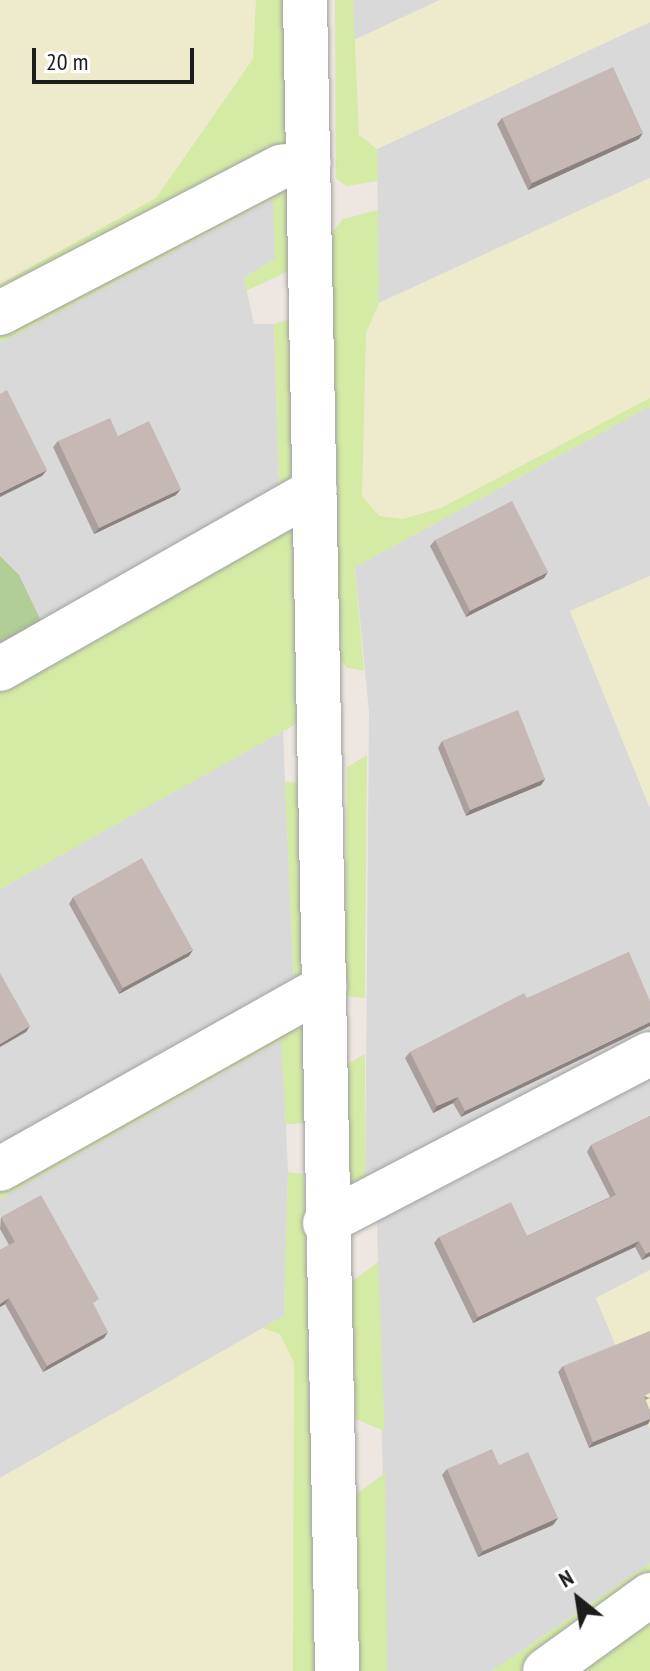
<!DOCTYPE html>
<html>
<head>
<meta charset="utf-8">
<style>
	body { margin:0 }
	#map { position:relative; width:650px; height:1671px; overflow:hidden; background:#eee7e1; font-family:"PT Sans Narrow",sans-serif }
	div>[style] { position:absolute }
	.residential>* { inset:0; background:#dad9d9 }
	.farmland>* { inset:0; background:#eeeacc }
	.grass>* { inset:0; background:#d4eaa5 }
	.forest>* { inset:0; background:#b0ce95 }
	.roads { filter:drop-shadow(0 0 2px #a0a0a0) drop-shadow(0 0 2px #a0a0a0) }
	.minor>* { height:44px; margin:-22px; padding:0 22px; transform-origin:22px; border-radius:22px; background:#fff }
	.wall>* { inset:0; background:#aa9f9c }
	.shaded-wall>* { inset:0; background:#8b827f }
	.building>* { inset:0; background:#c6b9b5 }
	span { translate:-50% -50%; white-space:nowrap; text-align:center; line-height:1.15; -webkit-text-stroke:6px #fff; paint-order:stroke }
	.north { position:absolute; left:538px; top:1559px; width:80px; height:80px; -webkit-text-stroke:6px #fff; paint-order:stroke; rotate:330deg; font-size:22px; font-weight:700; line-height:32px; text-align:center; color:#1c1c1c }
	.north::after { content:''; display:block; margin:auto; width:28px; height:36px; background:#1c1c1c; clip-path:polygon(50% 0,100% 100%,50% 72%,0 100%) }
	.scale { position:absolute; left:32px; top:48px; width:162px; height:36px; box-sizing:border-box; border:4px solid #1c1c1c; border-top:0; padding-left:10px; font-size:24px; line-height:28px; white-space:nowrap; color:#1c1c1c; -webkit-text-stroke:6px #fff; paint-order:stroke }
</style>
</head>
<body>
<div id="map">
	<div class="residential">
		<i style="clip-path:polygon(353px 0,440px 0,354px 40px)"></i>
		<i style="clip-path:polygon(650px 22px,650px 178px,379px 303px,377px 149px)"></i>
		<i style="clip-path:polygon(274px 199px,275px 259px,244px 278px,254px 324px,274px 324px,279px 489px,0 650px,0 343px)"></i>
		<i style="clip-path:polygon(650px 406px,650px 576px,570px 611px,650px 808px,650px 1035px,365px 1181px,369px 712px,355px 567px)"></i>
		<i style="clip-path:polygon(283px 731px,294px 986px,16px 1141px,0 1143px,0 889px)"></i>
		<i style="clip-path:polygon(282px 1040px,288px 1172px,284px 1316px,0 1478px,0 1199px)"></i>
		<i style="clip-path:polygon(650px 1074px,650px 1270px,596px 1298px,650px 1428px,650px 1563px,492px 1671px,387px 1671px,377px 1221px)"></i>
	</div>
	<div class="farmland">
		<i style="clip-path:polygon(0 0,256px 0,253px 59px,156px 198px,0 284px)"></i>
		<i style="clip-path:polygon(440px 0,650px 0,650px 22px,377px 149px,359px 135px,354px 40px)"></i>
		<i style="clip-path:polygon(650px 178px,650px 398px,441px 508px,403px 519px,379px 516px,362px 496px,366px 333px,379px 303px)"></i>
		<i style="clip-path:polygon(650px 576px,650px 808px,570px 611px)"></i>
		<i style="clip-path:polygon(650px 1270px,650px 1428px,596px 1298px)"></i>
		<i style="clip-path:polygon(263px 1328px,280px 1334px,294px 1363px,293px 1671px,0 1671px,0 1478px)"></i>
	</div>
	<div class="grass">
		<i style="clip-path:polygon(256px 0,289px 0,287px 149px,0 298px,0 284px,156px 198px,253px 59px)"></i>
		<i style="clip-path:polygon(335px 0,353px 0,359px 135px,377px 149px,378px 181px,347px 186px,336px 179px)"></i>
		<i style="clip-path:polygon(274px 191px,293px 194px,293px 269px,246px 291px,244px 277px,275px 259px,273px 199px,0 343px,0 324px)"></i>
		<i style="clip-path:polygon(378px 210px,379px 303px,366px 333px,362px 496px,379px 516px,403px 519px,441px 508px,650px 398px,650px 406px,355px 567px,364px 671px,347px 668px,340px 659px,330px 235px,343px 219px)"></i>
		<i style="clip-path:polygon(293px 318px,299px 477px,279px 489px,274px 324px)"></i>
		<i style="clip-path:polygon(296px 526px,300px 722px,0 889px,0 682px)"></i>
		<i style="clip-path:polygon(367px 755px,365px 998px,345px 996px,347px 767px)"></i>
		<i style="clip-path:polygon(285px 782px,305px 783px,311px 976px,294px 985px)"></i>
		<i style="clip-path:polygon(312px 1027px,309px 1123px,286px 1124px,281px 1040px,0 1199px,0 1187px,279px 1029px)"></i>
		<i style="clip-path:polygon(365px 1054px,365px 1180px,354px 1185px,347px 1178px,344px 1066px)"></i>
		<i style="clip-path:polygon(288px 1172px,304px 1174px,317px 1671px,293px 1671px,294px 1363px,280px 1334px,263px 1328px,284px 1316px)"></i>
		<i style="clip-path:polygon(378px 1262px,384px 1414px,384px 1431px,356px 1419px,350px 1283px)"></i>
		<i style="clip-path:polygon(385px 1473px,387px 1671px,354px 1671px,354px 1496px)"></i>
		<i style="clip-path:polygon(650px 1563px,650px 1582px,527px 1671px,492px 1671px)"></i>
		<i style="clip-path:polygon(650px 1606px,650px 1671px,557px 1671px)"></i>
	</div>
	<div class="forest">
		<i style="clip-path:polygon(0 556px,19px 575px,43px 625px,0 650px)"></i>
	</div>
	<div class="roads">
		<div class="minor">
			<i style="left:305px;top:0;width:1671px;rotate:88.9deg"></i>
			<i style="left:0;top:313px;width:317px;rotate:-27.5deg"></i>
			<i style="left:281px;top:167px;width:28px;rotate:-8deg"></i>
			<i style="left:0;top:669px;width:362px;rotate:-29.6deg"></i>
			<i style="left:0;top:1169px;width:372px;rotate:-29.3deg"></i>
			<i style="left:325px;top:1223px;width:366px;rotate:-27.5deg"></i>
			<i style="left:545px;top:1671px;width:130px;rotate:-35.9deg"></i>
		</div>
	</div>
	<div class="wall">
		<i style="clip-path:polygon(502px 118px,639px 139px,528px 190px,497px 124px)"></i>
		<i style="clip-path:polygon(58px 441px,176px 495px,94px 534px,53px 447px)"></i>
		<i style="clip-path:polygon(435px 540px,544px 578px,466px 617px,430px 546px)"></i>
		<i style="clip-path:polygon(442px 741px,545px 779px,541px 785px,466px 816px,438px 748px)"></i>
		<i style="clip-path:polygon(73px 897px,189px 956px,119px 994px,69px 904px)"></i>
		<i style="clip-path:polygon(629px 952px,461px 1117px,453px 1103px,433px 1113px,405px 1058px,410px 1052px)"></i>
		<i style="clip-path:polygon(650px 1116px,650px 1256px,642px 1260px,635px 1247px,473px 1323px,434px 1243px,439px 1237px,527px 1236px,610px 1197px,587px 1152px,591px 1145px)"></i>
		<i style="clip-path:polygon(1px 1217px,94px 1306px,104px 1338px,43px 1372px,5px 1304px,0 1307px,0 1250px,9px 1245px,0 1229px)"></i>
		<i style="clip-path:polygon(563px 1366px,650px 1398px,645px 1400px,650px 1411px,650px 1421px,648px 1424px,589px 1448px,558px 1372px)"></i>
		<i style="clip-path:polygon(499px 1465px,558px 1518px,553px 1525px,478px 1557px,442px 1475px,447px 1469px)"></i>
	</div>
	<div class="shaded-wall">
		<i style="clip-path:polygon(643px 133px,639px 139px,528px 190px,532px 183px)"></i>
		<i style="clip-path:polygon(47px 470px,42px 476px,0 497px,0 493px)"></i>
		<i style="clip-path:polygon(181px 489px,176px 495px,94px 534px,99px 528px)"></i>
		<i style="clip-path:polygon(548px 572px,544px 578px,466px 617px,470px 611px)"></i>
		<i style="clip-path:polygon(545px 779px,541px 785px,466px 816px,470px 810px)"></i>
		<i style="clip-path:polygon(193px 950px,189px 956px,119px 994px,123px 988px)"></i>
		<i style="clip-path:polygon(650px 1022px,650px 1026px,461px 1117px,465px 1111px)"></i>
		<i style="clip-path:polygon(30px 1026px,26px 1032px,0 1047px,0 1044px)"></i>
		<i style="clip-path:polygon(458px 1097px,453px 1103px,433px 1113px,437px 1106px)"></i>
		<i style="clip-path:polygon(639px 1241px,635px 1247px,473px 1323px,478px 1317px)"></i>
		<i style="clip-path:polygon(650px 1252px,650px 1256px,642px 1260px,646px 1254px)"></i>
		<i style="clip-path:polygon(9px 1298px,5px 1304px,0 1307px,0 1304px)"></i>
		<i style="clip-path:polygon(108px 1332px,104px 1338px,43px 1372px,47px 1366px)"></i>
		<i style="clip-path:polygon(650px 1419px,648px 1424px,589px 1448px,593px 1442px)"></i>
		<i style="clip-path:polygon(558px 1518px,553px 1525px,478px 1557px,483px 1551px)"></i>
	</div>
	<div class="building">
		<i style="clip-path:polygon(613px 67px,643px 133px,532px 183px,502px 118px)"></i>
		<i style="clip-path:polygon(7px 390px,47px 470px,0 493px,0 394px)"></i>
		<i style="clip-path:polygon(110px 418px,118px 436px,149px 421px,181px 489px,99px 528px,58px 441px)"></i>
		<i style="clip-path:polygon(512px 501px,548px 572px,470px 611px,435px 540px)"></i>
		<i style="clip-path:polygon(518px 710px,545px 779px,470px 810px,442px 741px)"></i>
		<i style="clip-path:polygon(142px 858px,193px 950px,123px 988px,73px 897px)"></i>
		<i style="clip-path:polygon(629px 952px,650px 1001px,650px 1022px,465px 1111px,458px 1097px,437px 1106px,410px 1052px,524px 993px,527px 998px)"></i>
		<i style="clip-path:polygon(0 973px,30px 1026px,0 1044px)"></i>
		<i style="clip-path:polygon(650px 1116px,650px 1252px,646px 1254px,639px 1241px,478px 1317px,439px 1237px,511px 1202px,527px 1236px,616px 1195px,591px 1145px)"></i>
		<i style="clip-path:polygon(41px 1195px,99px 1299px,93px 1303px,108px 1332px,47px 1366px,9px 1298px,0 1304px,0 1250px,15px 1242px,1px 1217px)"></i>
		<i style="clip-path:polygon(650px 1331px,650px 1393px,644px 1396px,650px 1411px,650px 1419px,593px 1442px,563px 1366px)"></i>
		<i style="clip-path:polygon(492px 1449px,499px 1465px,528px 1452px,558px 1518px,483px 1551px,447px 1469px)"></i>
	</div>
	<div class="north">N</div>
	<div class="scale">20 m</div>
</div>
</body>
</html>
